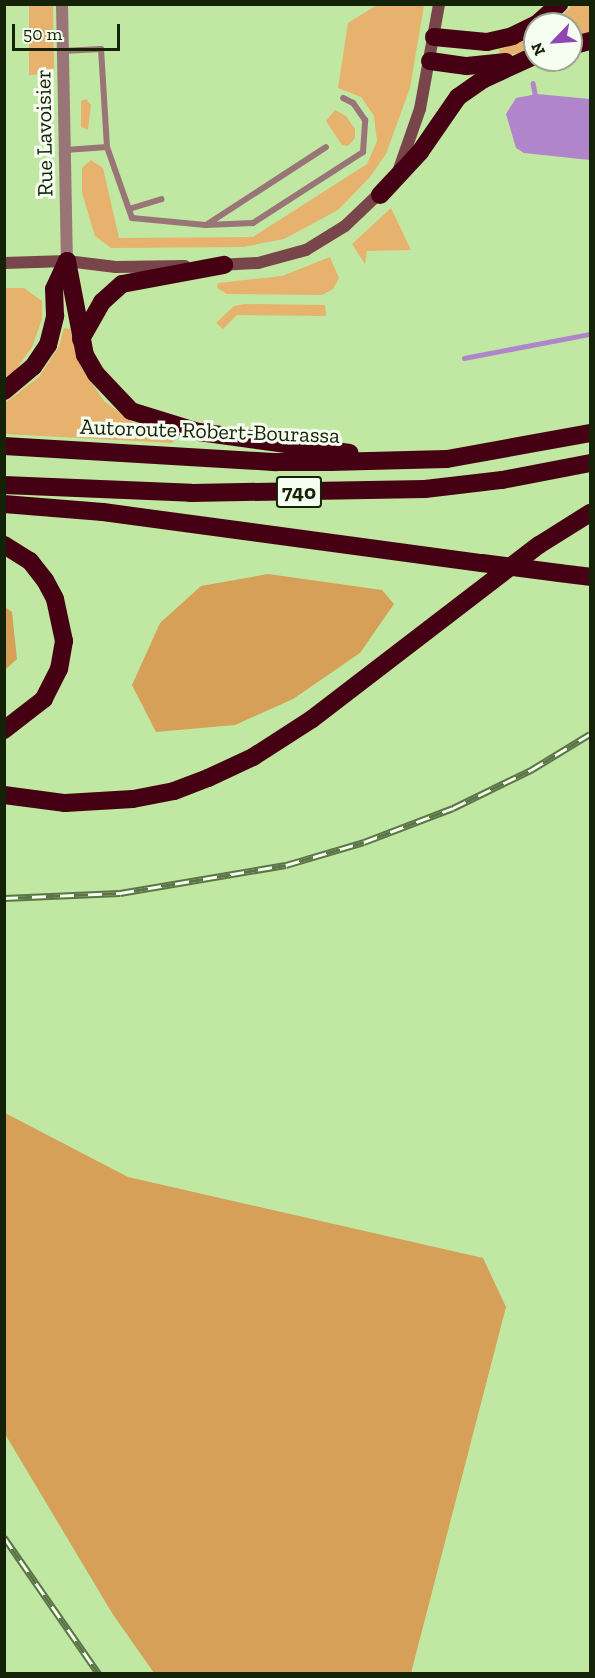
<!DOCTYPE html>
<html>
<head>
<meta charset="utf-8">
<style>
	body { margin:0 }
	#map { position:relative; width:595px; height:1678px; overflow:hidden; background:#c0e8a2; font-family:"Zilla Slab",serif }
	div>[style] { position:absolute }
	.green>* { inset:0; background:#e6b26d }
	.forest>* { inset:0; background:#d6a058 }
	.water>* { inset:0; background:#b185cb }
	.stream>* { height:4.5px; margin:-2.25px; padding:0 2.25px; transform-origin:2.25px; border-radius:2.25px; background:#b185cb }
	.lane>* { height:6px; margin:-3px; padding:0 3px; transform-origin:3px; border-radius:3px; background:#9a7578 }
	.street>* { height:12px; margin:-6px; padding:0 6px; transform-origin:6px; border-radius:6px; background:#9a7578 }
	.secondary>* { height:12px; margin:-6px; padding:0 6px; transform-origin:6px; border-radius:6px; background:#78454b }
	.highway>* { height:18px; margin:-9px; padding:0 9px; transform-origin:9px; border-radius:9px; background:#460013 }
	.rail>* { height:7px; margin-top:-3.5px; transform-origin:0; background:repeating-linear-gradient(90deg,#f5fef0 0 14px,#5c7548 0 28px); box-sizing:border-box; border-block:2px solid #5c7548 }
	.highway-bridge>* { height:18px; margin:-9px; padding:0 9px; transform-origin:9px; border-radius:9px; background:#460013 }
	span { translate:-50% -50%; white-space:nowrap; text-align:center; line-height:1.15; -webkit-text-stroke:6px #f5fef0; paint-order:stroke }
	.shield-label span { padding:2px 4px; background:#f5fef0; border:2px solid; border-radius:4px; -webkit-text-stroke-width:0 }
	.shield-label { font-size:21px; color:#142207; font-weight:700 }
	.street-label { font-size:22px; color:#142207 }
	.frame { position:absolute; inset:0; border:6px solid #142207; pointer-events:none }
	.north { position:absolute; left:523px; top:12px; width:60px; height:60px; box-sizing:border-box; background:#f5fef0; border:2px solid #9ba693; border-radius:50%; rotate:245deg; font-size:16px; font-weight:700; line-height:24px; text-align:center; color:#142207 }
	.north::after { content:''; display:block; margin:auto; width:21px; height:27px; background:#9146b7; clip-path:polygon(50% 0,100% 100%,50% 72%,0 100%) }
	.scale { position:absolute; left:12px; top:24px; width:108px; height:27px; box-sizing:border-box; border:3px solid #142207; border-top:0; padding-left:8px; font-size:18px; line-height:21px; white-space:nowrap; color:#142207; -webkit-text-stroke:4px #f5fef0; paint-order:stroke }
</style>
</head>
<body>
<div id="map">
	<div class="green">
		<i style="clip-path:polygon(29px 5px,53px 5px,54px 68px,45px 74px,29px 75px)"></i>
		<i style="clip-path:polygon(377px 5px,424px 5px,410px 88px,386px 154px,370px 177px,338px 210px,284px 239px,243px 247px,111px 248px,95px 236px,82px 193px,82px 168px,91px 160px,103px 168px,119px 238px,253px 237px,367px 164px,377px 141px,374px 116px,361px 97px,338px 88px,348px 23px)"></i>
		<i style="clip-path:polygon(572px 5px,590px 5px,590px 35px,571px 40px,571px 24px,554px 24px)"></i>
		<i style="clip-path:polygon(535px 36px,535px 49px,500px 57px,499px 50px)"></i>
		<i style="clip-path:polygon(86px 99px,91px 105px,88px 130px,81px 127px,81px 101px)"></i>
		<i style="clip-path:polygon(335px 110px,346px 116px,355px 129px,355px 138px,348px 146px,342px 145px,326px 121px)"></i>
		<i style="clip-path:polygon(391px 208px,411px 250px,367px 251px,365px 264px,352px 244px)"></i>
		<i style="clip-path:polygon(330px 257px,339px 278px,333px 289px,322px 295px,227px 294px,217px 288px,218px 283px,282px 276px)"></i>
		<i style="clip-path:polygon(5px 288px,24px 288px,42px 301px,42px 319px,32px 347px,15px 371px,5px 377px)"></i>
		<i style="clip-path:polygon(245px 304px,325px 305px,326px 316px,237px 315px,223px 329px,216px 323px,234px 306px)"></i>
		<i style="clip-path:polygon(64px 328px,70px 329px,82px 369px,104px 401px,139px 427px,174px 437px,173px 443px,5px 434px,5px 403px,39px 377px,59px 346px)"></i>
	</div>
	<div class="forest">
		<i style="clip-path:polygon(268px 574px,382px 590px,394px 604px,360px 653px,293px 699px,235px 725px,156px 732px,132px 685px,160px 623px,201px 586px)"></i>
		<i style="clip-path:polygon(5px 607px,12px 612px,17px 659px,5px 670px)"></i>
		<i style="clip-path:polygon(5px 1113px,128px 1177px,483px 1258px,506px 1307px,411px 1673px,154px 1673px,112px 1613px,5px 1434px)"></i>
	</div>
	<div class="water">
		<i style="clip-path:polygon(537px 94px,590px 99px,590px 160px,524px 153px,516px 148px,506px 114px,516px 98px)"></i>
	</div>
	<div class="stream">
		<i style="left:533px;top:83px;width:15px;rotate:79deg"></i>
		<i style="left:464px;top:358px;width:128px;rotate:-10.8deg"></i>
	</div>
	<div class="lane">
		<i style="left:63px;top:51px;width:38px;rotate:-3deg"></i>
		<i style="left:101px;top:49px;width:98px;rotate:86.5deg"></i>
		<i style="left:107px;top:147px;width:42px;rotate:175.9deg"></i>
		<i style="left:107px;top:147px;width:75px;rotate:70.6deg"></i>
		<i style="left:132px;top:218px;width:74px;rotate:5.4deg"></i>
		<i style="left:206px;top:225px;width:47px;rotate:-2.4deg"></i>
		<i style="left:253px;top:223px;width:131px;rotate:-32.8deg"></i>
		<i style="left:363px;top:152px;width:32px;rotate:-86deg"></i>
		<i style="left:365px;top:120px;width:21px;rotate:-125deg"></i>
		<i style="left:353px;top:103px;width:11px;rotate:-153deg"></i>
		<i style="left:129px;top:209px;width:34px;rotate:-17deg"></i>
		<i style="left:206px;top:225px;width:143px;rotate:-33deg"></i>
	</div>
	<div class="street">
		<i style="left:62px;top:4px;width:257px;rotate:88.9deg"></i>
	</div>
	<div class="secondary">
		<i style="left:399px;top:169px;width:64px;rotate:-70.7deg"></i>
		<i style="left:420px;top:109px;width:107px;rotate:-79.7deg"></i>
		<i style="left:4px;top:263px;width:63px;rotate:-1.8deg"></i>
		<i style="left:67px;top:261px;width:49px;rotate:7deg"></i>
		<i style="left:116px;top:267px;width:69px;rotate:-0.8deg"></i>
		<i style="left:217px;top:265px;width:41px;rotate:-2.8deg"></i>
		<i style="left:258px;top:263px;width:50px;rotate:-15.2deg"></i>
		<i style="left:306px;top:250px;width:46px;rotate:-31.6deg"></i>
		<i style="left:345px;top:226px;width:52px;rotate:-43.5deg"></i>
	</div>
	<div class="highway">
		<i style="left:537px;top:24px;width:30px;rotate:-42deg"></i>
		<i style="left:434px;top:37px;width:53px;rotate:5.4deg"></i>
		<i style="left:487px;top:42px;width:26px;rotate:-13deg"></i>
		<i style="left:512px;top:36px;width:25px;rotate:-26deg"></i>
		<i style="left:571px;top:46px;width:20px;rotate:-15deg"></i>
		<i style="left:430px;top:61px;width:37px;rotate:8deg"></i>
		<i style="left:467px;top:66px;width:39px;rotate:-6deg"></i>
		<i style="left:380px;top:195px;width:59px;rotate:-47.1deg"></i>
		<i style="left:420px;top:152px;width:67px;rotate:-55.4deg"></i>
		<i style="left:458px;top:97px;width:32px;rotate:-35deg"></i>
		<i style="left:484px;top:79px;width:55px;rotate:-24.7deg"></i>
		<i style="left:67px;top:261px;width:96px;rotate:79.2deg"></i>
		<i style="left:85px;top:355px;width:22px;rotate:60deg"></i>
		<i style="left:96px;top:374px;width:51px;rotate:46.6deg"></i>
		<i style="left:131px;top:411px;width:71px;rotate:17.2deg"></i>
		<i style="left:199px;top:432px;width:152px;rotate:7.9deg"></i>
		<i style="left:81px;top:339px;width:43px;rotate:-60.4deg"></i>
		<i style="left:102px;top:302px;width:27px;rotate:-42deg"></i>
		<i style="left:122px;top:284px;width:104px;rotate:-10.6deg"></i>
		<i style="left:4px;top:391px;width:38px;rotate:-40deg"></i>
		<i style="left:33px;top:367px;width:27px;rotate:-56deg"></i>
		<i style="left:48px;top:345px;width:30px;rotate:-76deg"></i>
		<i style="left:55px;top:316px;width:27px;rotate:-92deg"></i>
		<i style="left:54px;top:289px;width:31px;rotate:-65deg"></i>
		<i style="left:4px;top:446px;width:273px;rotate:3.4deg"></i>
		<i style="left:277px;top:462px;width:53px"></i>
		<i style="left:330px;top:462px;width:117px;rotate:-1.5deg"></i>
		<i style="left:447px;top:459px;width:145px;rotate:-10.3deg"></i>
		<i style="left:4px;top:485px;width:187px;rotate:2.4deg"></i>
		<i style="left:191px;top:493px;width:234px;rotate:-1deg"></i>
		<i style="left:425px;top:489px;width:78px;rotate:-6.7deg"></i>
		<i style="left:502px;top:480px;width:90px;rotate:-10.9deg"></i>
		<i style="left:4px;top:504px;width:99px;rotate:4.6deg"></i>
		<i style="left:103px;top:512px;width:382px;rotate:7.7deg"></i>
		<i style="left:4px;top:545px;width:31px;rotate:32deg"></i>
		<i style="left:30px;top:561px;width:24px;rotate:52deg"></i>
		<i style="left:45px;top:580px;width:21px;rotate:62deg"></i>
		<i style="left:55px;top:599px;width:43px;rotate:77.9deg"></i>
		<i style="left:64px;top:641px;width:28px;rotate:100deg"></i>
		<i style="left:59px;top:669px;width:34px;rotate:117deg"></i>
		<i style="left:44px;top:699px;width:51px;rotate:142.2deg"></i>
		<i style="left:559px;top:573px;width:31px;rotate:7deg"></i>
		<i style="left:4px;top:795px;width:62px;rotate:7.5deg"></i>
		<i style="left:65px;top:803px;width:68px;rotate:-3.4deg"></i>
		<i style="left:133px;top:799px;width:42px;rotate:-11deg"></i>
		<i style="left:174px;top:791px;width:36px;rotate:-21deg"></i>
		<i style="left:208px;top:778px;width:50px;rotate:-25deg"></i>
		<i style="left:253px;top:757px;width:70px;rotate:-32.8deg"></i>
		<i style="left:312px;top:719px;width:286px;rotate:-37.5deg"></i>
		<i style="left:539px;top:545px;width:60px;rotate:-32.1deg"></i>
	</div>
	<div class="rail">
		<i style="left:4px;top:898px;width:116px;rotate:-2.5deg"></i>
		<i style="left:120px;top:893px;width:168px;rotate:-9.6deg"></i>
		<i style="left:286px;top:865px;width:81px;rotate:-16.4deg"></i>
		<i style="left:364px;top:842px;width:95px;rotate:-20.9deg"></i>
		<i style="left:453px;top:808px;width:87px;rotate:-26deg"></i>
		<i style="left:531px;top:770px;width:69px;rotate:-31.4deg"></i>
		<i style="left:4px;top:1537px;width:167px;rotate:55.3deg"></i>
	</div>
	<div class="highway-bridge">
		<i style="left:482px;top:563px;width:78px;rotate:7.4deg"></i>
	</div>
	<div class="shield-label">
		<span style="left:299px;top:492px">740</span>
	</div>
	<div class="street-label">
		<span style="left:44px;top:133px;rotate:-91deg">Rue Lavoisier</span>
		<span style="left:210px;top:431px;rotate:2deg">Autoroute Robert-Bourassa</span>
	</div>
	<div class="frame"></div>
	<div class="north">N</div>
	<div class="scale">50 m</div>
</div>
</body>
</html>
